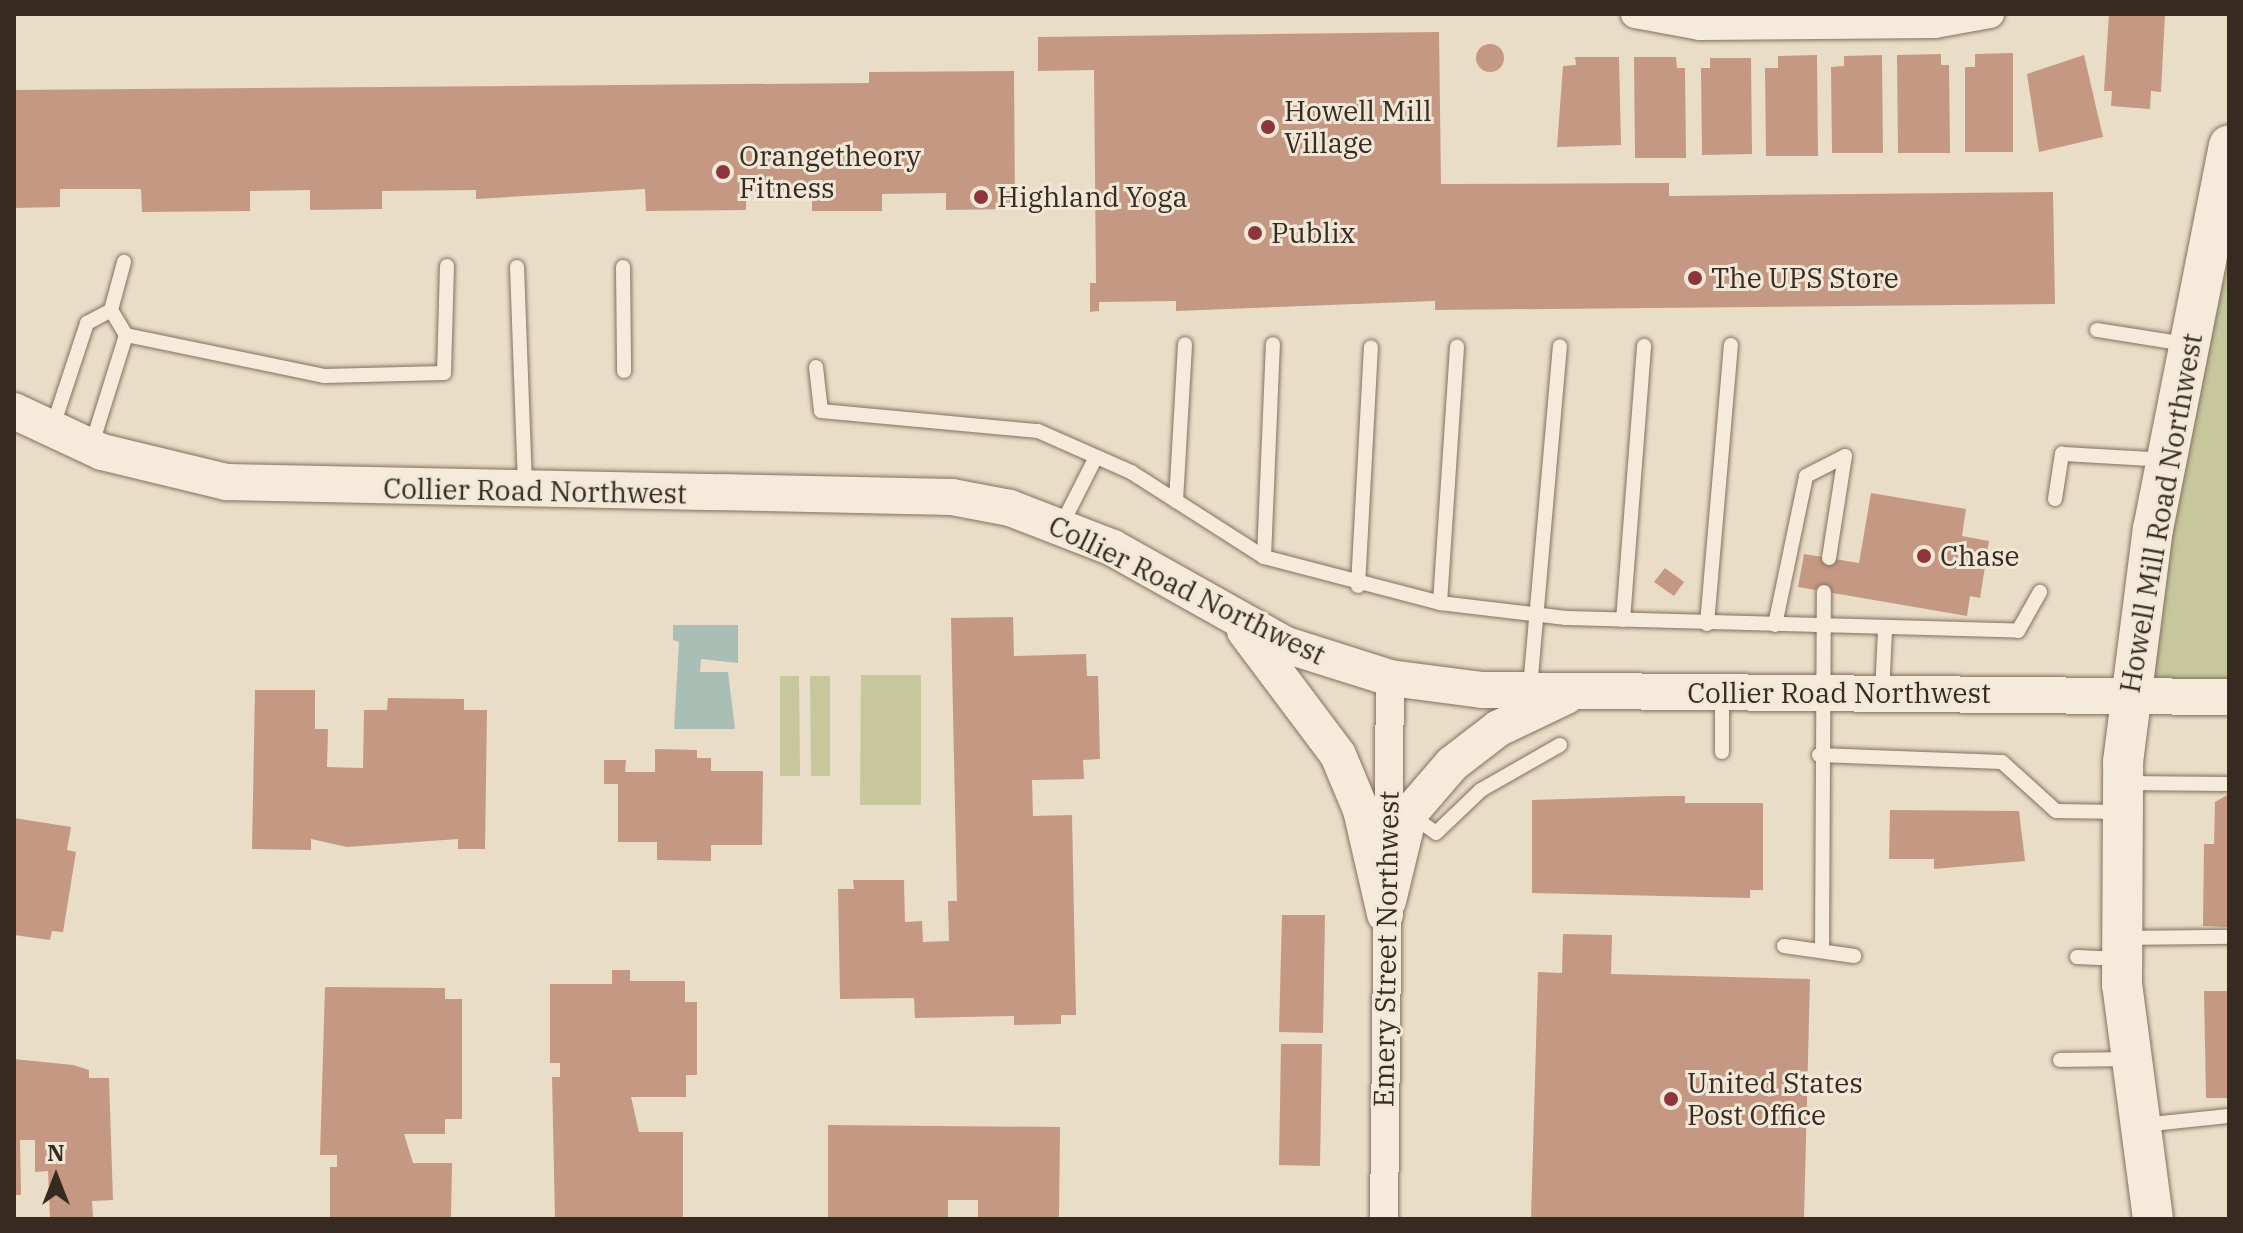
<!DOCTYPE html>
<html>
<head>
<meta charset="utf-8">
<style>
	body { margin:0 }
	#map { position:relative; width:2243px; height:1233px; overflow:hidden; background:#eaddc8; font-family:"IBM Plex Serif",serif }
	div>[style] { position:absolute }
	.green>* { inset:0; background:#c6c79d }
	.water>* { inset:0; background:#a9bfb6 }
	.building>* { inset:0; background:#c49882 }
	.round { border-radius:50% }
	.roads { filter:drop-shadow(0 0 2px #84705f) drop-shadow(0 0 2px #84705f) }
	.service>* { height:14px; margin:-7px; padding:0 7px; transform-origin:7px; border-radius:7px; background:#f6ebdb }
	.minor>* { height:28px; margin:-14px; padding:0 14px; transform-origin:14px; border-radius:14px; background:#f6ebdb }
	.tertiary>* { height:36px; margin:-18px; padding:0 18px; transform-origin:18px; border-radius:18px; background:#f6ebdb }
	.secondary>* { height:40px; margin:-20px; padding:0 20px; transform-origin:20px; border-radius:20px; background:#f6ebdb }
	.dots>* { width:22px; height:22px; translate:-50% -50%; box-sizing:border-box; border:4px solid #f2e8d7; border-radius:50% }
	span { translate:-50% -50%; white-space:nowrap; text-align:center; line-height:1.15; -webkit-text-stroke:6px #f2e8d7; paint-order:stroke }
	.poi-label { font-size:28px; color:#362a21 }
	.left { translate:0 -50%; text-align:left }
	.street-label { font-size:28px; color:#362a21 }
	.frame { position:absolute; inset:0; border:16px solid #362a21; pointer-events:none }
	.north { position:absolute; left:16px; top:1137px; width:80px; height:80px; -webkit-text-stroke:6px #f2e8d7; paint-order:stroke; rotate:0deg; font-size:22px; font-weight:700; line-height:32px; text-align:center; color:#362a21 }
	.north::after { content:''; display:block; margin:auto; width:28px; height:36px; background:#362a21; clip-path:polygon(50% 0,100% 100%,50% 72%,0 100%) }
</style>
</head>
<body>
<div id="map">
	<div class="green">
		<i style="clip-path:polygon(2229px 153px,2229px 697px,2129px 696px)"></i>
		<i style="clip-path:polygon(861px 675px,921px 675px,921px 805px,860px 805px)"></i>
		<i style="clip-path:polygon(780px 676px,799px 676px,800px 776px,780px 776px)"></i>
		<i style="clip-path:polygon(810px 676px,830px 676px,830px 776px,811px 776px)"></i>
	</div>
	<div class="water">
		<i style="clip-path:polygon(673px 625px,738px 625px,738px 663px,701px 659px,700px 672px,728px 672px,735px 729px,674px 729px,679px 642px,673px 640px)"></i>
	</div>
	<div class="building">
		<i style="clip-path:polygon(2109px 14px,2165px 14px,2161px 92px,2151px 91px,2150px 109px,2111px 106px,2112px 91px,2104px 91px)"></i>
		<i style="clip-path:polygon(1439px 32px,1441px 184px,1669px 183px,1669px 196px,2053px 192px,2055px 304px,1435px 310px,1435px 301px,1176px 311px,1176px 301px,1099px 302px,1099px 311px,1090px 312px,1090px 283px,1096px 283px,1094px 70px,1038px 71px,1038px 37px)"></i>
		<i class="round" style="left:1476px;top:44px;width:28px;height:28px"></i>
		<i style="clip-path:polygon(2013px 53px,2013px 152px,1965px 152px,1965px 67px,1975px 67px,1975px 54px)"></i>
		<i style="clip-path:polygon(1941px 54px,1941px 65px,1949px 65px,1950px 153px,1898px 153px,1897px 55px)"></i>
		<i style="clip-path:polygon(1817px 55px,1818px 156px,1766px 156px,1765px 68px,1778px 68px,1778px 56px)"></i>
		<i style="clip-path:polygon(1882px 55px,1883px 153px,1832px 153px,1831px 67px,1844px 66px,1844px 56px)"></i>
		<i style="clip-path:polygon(2084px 55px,2103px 137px,2039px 152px,2027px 74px)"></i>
		<i style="clip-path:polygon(1575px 57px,1619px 57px,1621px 145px,1557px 147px,1563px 66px,1576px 65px)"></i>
		<i style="clip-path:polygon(1634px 57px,1676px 57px,1677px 68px,1685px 68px,1686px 158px,1635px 158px)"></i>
		<i style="clip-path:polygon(1710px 58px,1751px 58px,1752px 154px,1702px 155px,1701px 68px,1710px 68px)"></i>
		<i style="clip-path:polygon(1014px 71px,1015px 209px,946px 210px,946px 193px,882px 194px,882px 211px,812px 211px,812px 191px,746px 192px,746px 210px,646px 211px,645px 189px,476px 199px,476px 190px,382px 191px,382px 209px,310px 210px,310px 190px,250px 191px,250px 211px,142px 212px,141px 189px,60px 189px,60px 207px,14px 208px,14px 90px,869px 83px,869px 72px)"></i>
		<i style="clip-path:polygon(1871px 493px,1966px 509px,1962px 536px,1989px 541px,1980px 598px,1970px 596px,1967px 616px,1798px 587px,1804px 554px,1859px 563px)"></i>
		<i style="clip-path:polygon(1665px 568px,1684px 582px,1674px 596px,1654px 582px)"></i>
		<i style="clip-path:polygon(1013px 617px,1014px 656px,1086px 654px,1087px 676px,1098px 676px,1100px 759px,1083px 760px,1084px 779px,1032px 780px,1033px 816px,1072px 815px,1076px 1015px,1061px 1015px,1061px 1024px,1014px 1025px,1014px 1016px,915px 1018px,914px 998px,840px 999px,838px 889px,854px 889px,853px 880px,904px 880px,905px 922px,922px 921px,923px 942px,949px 941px,948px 901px,957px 901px,951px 618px)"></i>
		<i style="clip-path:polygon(255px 690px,315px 690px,315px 729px,328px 729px,327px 767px,363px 768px,364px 710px,387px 710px,388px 698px,464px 699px,464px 710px,487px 710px,485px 849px,458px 849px,458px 839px,347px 847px,311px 839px,311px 850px,252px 849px)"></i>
		<i style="clip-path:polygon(655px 749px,697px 750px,697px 758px,711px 758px,711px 771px,763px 771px,762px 845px,711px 845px,711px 861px,657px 860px,657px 842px,618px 842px,618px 784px,604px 784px,604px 760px,626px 760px,625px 772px,655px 772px)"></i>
		<i style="clip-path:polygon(2229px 794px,2229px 927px,2203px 926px,2204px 844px,2214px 844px,2215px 802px)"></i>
		<i style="clip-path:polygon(1665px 796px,1685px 796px,1685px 803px,1763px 803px,1763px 890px,1750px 890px,1750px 898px,1532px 893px,1532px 800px)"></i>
		<i style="clip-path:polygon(1890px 810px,2019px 811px,2025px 861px,1934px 869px,1934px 859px,1889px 859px)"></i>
		<i style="clip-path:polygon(14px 818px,71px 827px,67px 850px,76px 852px,63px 932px,52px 931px,50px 940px,14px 935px)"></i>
		<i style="clip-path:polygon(1282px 915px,1325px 915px,1323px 1033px,1279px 1032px)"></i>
		<i style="clip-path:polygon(1563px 934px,1612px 935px,1611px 974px,1810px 979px,1804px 1219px,1531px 1219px,1538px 972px,1562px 973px)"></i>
		<i style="clip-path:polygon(612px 970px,630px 970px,630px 981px,685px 981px,685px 1002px,697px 1002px,697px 1075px,686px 1075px,686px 1097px,631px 1097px,639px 1132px,683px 1132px,683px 1219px,555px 1219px,552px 1077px,560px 1077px,560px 1063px,550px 1063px,550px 984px,612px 984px)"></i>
		<i style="clip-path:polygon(325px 987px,445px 988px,445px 999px,462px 999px,462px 1119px,445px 1119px,445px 1134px,404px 1134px,413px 1163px,452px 1163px,451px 1219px,330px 1219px,330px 1167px,337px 1167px,337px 1155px,320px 1155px)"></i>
		<i style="clip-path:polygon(2204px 991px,2229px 991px,2229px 1098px,2206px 1098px)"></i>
		<i style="clip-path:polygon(1281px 1044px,1322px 1044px,1320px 1166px,1279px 1165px)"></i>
		<i style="clip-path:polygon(14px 1059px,73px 1065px,89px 1070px,89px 1078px,109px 1078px,113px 1200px,92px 1201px,93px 1218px,50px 1219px,48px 1171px,35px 1172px,35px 1140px,20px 1140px,21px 1195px,14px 1195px)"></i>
		<i style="clip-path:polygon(828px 1125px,1060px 1127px,1059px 1219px,978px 1219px,978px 1200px,948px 1200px,948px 1219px,828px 1219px)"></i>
	</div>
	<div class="roads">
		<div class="service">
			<i style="left:517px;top:267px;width:219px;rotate:87.9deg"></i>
			<i style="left:623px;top:267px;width:104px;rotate:89.4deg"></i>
			<i style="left:2097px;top:330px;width:89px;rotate:9deg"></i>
			<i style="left:126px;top:335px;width:202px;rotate:11.7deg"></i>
			<i style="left:324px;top:376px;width:120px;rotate:-1.4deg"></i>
			<i style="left:444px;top:373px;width:107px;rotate:-88.4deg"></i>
			<i style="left:816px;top:367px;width:44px;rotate:83.5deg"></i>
			<i style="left:821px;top:411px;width:218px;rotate:5.3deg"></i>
			<i style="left:1038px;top:431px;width:102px;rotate:23.8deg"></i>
			<i style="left:1131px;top:472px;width:158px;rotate:32.6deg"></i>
			<i style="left:1264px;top:557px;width:182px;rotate:14.6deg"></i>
			<i style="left:1440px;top:603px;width:127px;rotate:6.8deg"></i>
			<i style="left:1566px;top:618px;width:452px;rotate:1.6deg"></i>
			<i style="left:2018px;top:631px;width:45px;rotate:-60.6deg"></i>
			<i style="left:52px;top:429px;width:112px;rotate:-71.7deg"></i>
			<i style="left:87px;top:323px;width:27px;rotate:-28deg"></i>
			<i style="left:91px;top:447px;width:117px;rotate:-72.6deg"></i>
			<i style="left:126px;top:335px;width:29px;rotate:-121deg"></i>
			<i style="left:111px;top:310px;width:50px;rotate:-74.8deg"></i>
			<i style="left:2055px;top:499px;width:46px;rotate:-81.2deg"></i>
			<i style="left:2062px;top:454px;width:103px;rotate:3.3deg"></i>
			<i style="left:1176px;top:501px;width:157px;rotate:-86.7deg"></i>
			<i style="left:1062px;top:524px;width:75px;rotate:-63.1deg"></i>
			<i style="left:1264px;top:557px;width:213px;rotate:-87.6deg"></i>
			<i style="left:1829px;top:558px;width:103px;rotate:-81.1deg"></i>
			<i style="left:1358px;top:586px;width:239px;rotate:-86.9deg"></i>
			<i style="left:1440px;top:603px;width:257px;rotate:-86.2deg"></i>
			<i style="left:1623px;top:620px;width:275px;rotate:-85.6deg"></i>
			<i style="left:1707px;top:624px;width:280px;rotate:-85.1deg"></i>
			<i style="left:1775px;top:625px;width:152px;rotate:-78.2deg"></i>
			<i style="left:1806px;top:476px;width:44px;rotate:-27.1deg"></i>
			<i style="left:1530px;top:688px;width:343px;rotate:-85deg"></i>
			<i style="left:1722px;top:693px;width:59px;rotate:90deg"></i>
			<i style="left:1882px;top:694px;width:64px;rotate:-87.3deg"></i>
			<i style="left:1819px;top:755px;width:183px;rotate:2.2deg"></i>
			<i style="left:2002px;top:762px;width:73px;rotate:42.2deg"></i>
			<i style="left:2056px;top:811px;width:63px;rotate:0.9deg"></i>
			<i style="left:2123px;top:783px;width:106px;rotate:0.5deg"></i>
			<i style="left:1412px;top:816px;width:29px;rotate:35deg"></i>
			<i style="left:1436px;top:833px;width:62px;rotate:-43.7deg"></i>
			<i style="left:1481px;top:790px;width:91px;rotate:-29.7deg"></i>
			<i style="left:2125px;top:938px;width:104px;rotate:-0.6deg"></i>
			<i style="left:1784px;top:946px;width:71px;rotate:8.1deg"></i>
			<i style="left:1822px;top:951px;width:359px;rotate:-89.7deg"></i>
			<i style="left:2077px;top:957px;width:44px;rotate:2.6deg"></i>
			<i style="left:2060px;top:1060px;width:68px;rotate:-0.8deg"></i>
			<i style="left:2142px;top:1125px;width:87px;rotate:-5.9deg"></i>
		</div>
		<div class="minor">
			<i style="left:1635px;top:14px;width:66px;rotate:10.5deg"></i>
			<i style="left:1700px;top:26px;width:235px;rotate:-0.5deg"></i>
			<i style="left:1935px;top:24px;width:56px;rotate:-10.3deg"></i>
			<i style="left:1384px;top:1219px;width:541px;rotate:-89.36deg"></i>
		</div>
		<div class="tertiary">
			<i style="left:14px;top:411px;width:97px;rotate:25deg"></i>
			<i style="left:102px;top:452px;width:128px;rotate:13.6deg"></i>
			<i style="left:226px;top:482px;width:726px;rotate:1.18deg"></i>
			<i style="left:952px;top:497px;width:59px;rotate:10.7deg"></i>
			<i style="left:1010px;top:508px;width:110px;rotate:21.2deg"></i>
			<i style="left:1113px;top:548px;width:198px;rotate:29.3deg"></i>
			<i style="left:1286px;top:645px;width:109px;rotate:17.6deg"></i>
			<i style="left:1390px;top:678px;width:93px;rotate:7.4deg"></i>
			<i style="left:1482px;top:690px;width:747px;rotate:0.54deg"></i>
			<i style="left:1245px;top:631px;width:155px;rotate:53.1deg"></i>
			<i style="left:1338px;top:755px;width:60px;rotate:67.3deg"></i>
			<i style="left:1361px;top:810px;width:107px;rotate:77deg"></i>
			<i style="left:1388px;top:901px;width:89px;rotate:-76.4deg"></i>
			<i style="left:1409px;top:814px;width:66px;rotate:-49.3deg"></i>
			<i style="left:1452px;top:764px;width:59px;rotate:-37.5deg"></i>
			<i style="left:1499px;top:728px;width:74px;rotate:-25.5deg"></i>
		</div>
		<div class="secondary">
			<i style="left:2153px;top:1219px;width:236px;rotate:-97.5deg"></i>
			<i style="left:2122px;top:985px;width:223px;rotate:-89.7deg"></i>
			<i style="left:2123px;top:762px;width:235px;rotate:-82.7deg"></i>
			<i style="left:2153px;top:529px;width:391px;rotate:-78.8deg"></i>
		</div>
	</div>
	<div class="dots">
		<i style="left:1268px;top:127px;background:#8d353d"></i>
		<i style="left:723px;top:172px;background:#8d353d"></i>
		<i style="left:981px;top:197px;background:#8d353d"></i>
		<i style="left:1255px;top:233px;background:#8d353d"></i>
		<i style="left:1695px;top:278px;background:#8d353d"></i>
		<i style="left:1924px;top:556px;background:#8d353d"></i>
		<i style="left:1671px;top:1099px;background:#8d353d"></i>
	</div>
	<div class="poi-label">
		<span class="left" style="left:1284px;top:127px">Howell Mill<br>Village</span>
		<span class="left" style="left:739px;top:172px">Orangetheory<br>Fitness</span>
		<span class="left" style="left:997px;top:197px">Highland Yoga</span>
		<span class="left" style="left:1271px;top:233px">Publix</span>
		<span class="left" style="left:1711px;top:278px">The UPS Store</span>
		<span class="left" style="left:1940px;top:556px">Chase</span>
		<span class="left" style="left:1687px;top:1099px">United States<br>Post Office</span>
	</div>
	<div class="street-label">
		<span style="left:535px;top:491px;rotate:1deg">Collier Road Northwest</span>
		<span style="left:2161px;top:513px;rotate:-80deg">Howell Mill Road Northwest</span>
		<span style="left:1187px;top:590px;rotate:26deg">Collier Road Northwest</span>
		<span style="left:1839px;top:693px">Collier Road Northwest</span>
		<span style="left:1386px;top:949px;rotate:-89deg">Emery Street Northwest</span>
	</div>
	<div class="frame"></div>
	<div class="north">N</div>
</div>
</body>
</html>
